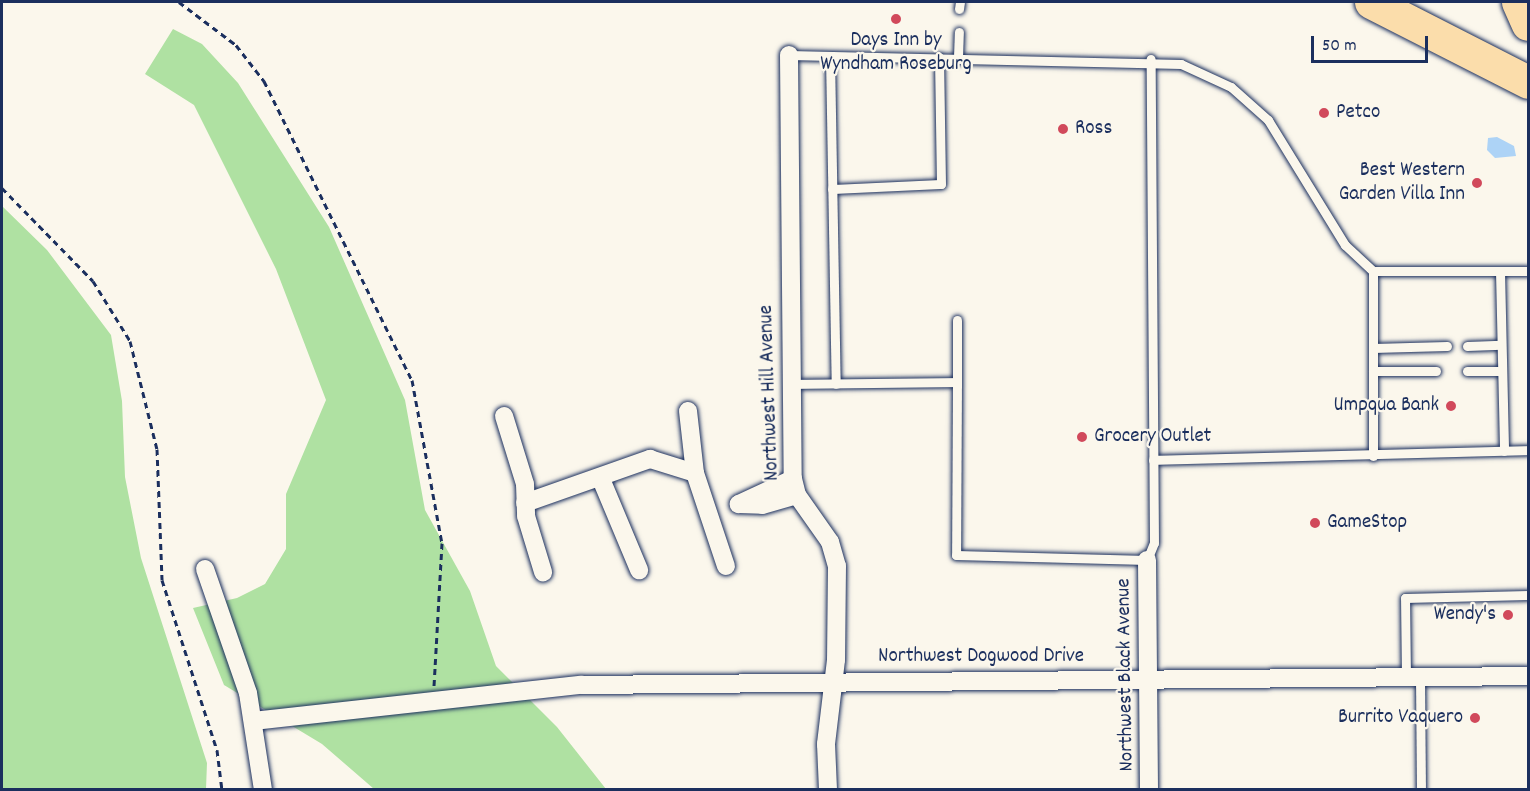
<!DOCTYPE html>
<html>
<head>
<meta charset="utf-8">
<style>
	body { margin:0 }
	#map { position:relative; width:1530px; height:791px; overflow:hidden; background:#fbf7ec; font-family:Dekko,sans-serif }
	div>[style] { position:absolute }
	.green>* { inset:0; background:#afe1a2 }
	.water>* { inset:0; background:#add3f6 }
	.path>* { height:3px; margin-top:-1.5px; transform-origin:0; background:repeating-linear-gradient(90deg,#1b2f5e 0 6px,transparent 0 10.5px) }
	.roads { filter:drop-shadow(0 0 2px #1b2f5e) drop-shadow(0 0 2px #1b2f5e) }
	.service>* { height:9px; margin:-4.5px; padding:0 4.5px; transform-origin:4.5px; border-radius:4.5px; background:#fbf7ec }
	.minor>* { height:18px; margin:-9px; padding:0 9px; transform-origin:9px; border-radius:9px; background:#fbf7ec }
	.motorway>* { height:33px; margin:-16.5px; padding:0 16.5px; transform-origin:16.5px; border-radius:16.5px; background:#fbddab }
	.dots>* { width:16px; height:16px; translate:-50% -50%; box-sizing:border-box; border:3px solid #fbf7ec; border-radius:50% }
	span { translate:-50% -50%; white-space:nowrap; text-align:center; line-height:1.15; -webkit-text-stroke:4.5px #fbf7ec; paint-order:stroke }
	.poi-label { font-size:21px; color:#1b2f5e }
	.left { translate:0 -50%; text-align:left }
	.right { translate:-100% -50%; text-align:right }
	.street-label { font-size:21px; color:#1b2f5e }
	.frame { position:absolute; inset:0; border:3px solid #1b2f5e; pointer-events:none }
	.scale { position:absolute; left:1311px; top:36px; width:117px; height:27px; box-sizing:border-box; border:3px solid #1b2f5e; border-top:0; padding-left:8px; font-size:18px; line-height:21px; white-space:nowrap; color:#1b2f5e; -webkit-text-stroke:4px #fbf7ec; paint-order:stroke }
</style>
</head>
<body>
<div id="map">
	<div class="green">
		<i style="clip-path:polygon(173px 29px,202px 44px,238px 83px,329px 227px,405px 400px,425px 510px,470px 591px,496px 666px,557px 727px,606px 789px,374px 789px,322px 744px,224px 685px,193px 608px,237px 598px,265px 584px,286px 549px,286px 494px,326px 400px,276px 269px,194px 105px,145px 74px)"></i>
		<i style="clip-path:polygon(2px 206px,47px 250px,111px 335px,122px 401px,125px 477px,141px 558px,207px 763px,206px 789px,2px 789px)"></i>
	</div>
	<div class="water">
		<i style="clip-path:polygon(1497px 137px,1514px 146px,1516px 156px,1495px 158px,1487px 150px,1488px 138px)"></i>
	</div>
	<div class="path">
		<i style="left:179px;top:2px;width:71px;rotate:37deg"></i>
		<i style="left:236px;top:45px;width:46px;rotate:52.1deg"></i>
		<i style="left:264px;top:81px;width:334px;rotate:63.7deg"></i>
		<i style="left:412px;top:380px;width:166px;rotate:79.6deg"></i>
		<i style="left:442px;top:543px;width:143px;rotate:93.2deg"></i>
		<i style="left:2px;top:188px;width:130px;rotate:45.6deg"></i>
		<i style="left:93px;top:281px;width:70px;rotate:58.3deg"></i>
		<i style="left:130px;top:341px;width:111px;rotate:76deg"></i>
		<i style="left:157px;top:449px;width:131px;rotate:87.8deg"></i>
		<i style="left:162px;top:580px;width:179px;rotate:72.1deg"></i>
		<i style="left:217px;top:750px;width:40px;rotate:82.9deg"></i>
	</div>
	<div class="roads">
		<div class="service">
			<i style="left:959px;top:9px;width:7px;rotate:-82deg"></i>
			<i style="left:789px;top:55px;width:392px;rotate:1.3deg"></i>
			<i style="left:1181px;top:64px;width:55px;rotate:24.7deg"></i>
			<i style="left:1231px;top:87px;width:50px;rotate:41.7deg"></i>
			<i style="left:1268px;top:120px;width:147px;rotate:58.4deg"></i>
			<i style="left:1345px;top:245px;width:38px;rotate:43deg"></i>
			<i style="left:1373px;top:271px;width:155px"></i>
			<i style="left:830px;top:56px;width:328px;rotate:89deg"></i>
			<i style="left:958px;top:57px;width:25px;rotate:-88deg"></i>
			<i style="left:832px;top:189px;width:109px;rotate:-2.6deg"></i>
			<i style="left:941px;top:184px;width:127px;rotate:-90.9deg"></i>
			<i style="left:1373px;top:271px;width:185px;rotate:90deg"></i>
			<i style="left:1500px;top:271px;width:180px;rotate:88.7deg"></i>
			<i style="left:957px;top:320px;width:62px;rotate:90deg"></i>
			<i style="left:1467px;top:346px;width:34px;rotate:-2deg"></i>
			<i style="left:1373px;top:348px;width:74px;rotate:-1.5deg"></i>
			<i style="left:1373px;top:371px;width:63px"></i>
			<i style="left:1467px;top:371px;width:35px"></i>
			<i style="left:790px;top:384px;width:167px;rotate:-0.7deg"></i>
			<i style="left:957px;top:382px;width:173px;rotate:90.3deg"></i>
			<i style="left:956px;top:555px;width:191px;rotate:1.5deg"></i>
			<i style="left:1147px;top:560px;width:18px;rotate:-68deg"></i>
			<i style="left:1154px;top:543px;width:484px;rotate:-90.4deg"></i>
			<i style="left:1153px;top:460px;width:375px;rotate:-1.5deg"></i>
			<i style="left:1406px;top:677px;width:79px;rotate:-90.7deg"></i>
			<i style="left:1405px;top:598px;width:123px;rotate:-1.4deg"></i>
			<i style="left:1420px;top:677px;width:113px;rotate:89.5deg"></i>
		</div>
		<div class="minor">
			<i style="left:789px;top:55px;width:424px;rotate:89.5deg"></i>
			<i style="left:793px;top:479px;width:16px;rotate:76deg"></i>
			<i style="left:797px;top:495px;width:57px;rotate:54.9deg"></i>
			<i style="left:830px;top:542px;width:25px;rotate:74deg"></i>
			<i style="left:837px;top:566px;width:94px;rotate:90.6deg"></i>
			<i style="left:836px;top:660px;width:85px;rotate:96.8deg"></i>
			<i style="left:826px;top:744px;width:46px;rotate:87.5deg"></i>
			<i style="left:688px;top:411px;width:62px;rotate:83.6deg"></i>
			<i style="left:695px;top:473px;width:98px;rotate:71.6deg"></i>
			<i style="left:504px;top:416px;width:71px;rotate:72.8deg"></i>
			<i style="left:525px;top:484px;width:32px;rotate:88deg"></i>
			<i style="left:526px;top:516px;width:59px;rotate:73.1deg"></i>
			<i style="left:601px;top:479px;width:99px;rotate:67.3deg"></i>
			<i style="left:793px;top:479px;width:60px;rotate:155.2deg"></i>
			<i style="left:739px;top:504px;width:23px;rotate:2deg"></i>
			<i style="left:762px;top:505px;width:36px;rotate:-16deg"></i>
			<i style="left:525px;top:503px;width:133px;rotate:-19.4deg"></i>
			<i style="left:650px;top:459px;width:47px;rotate:17.3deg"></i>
			<i style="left:1147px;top:560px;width:230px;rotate:89.5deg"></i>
			<i style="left:205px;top:569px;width:131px;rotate:70.9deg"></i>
			<i style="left:248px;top:693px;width:98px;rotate:81.2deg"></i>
			<i style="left:253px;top:721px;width:330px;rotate:-6.3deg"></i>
			<i style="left:581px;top:685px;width:947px;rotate:-0.54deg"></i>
		</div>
		<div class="motorway">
			<i style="left:1371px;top:2px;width:176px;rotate:27deg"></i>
			<i style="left:1518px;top:2px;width:24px;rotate:66deg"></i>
		</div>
	</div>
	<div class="dots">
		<i style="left:896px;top:19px;background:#d1495b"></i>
		<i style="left:1324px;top:113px;background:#d1495b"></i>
		<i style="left:1063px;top:129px;background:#d1495b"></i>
		<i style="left:1477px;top:183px;background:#d1495b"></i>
		<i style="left:1451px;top:406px;background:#d1495b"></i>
		<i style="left:1082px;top:437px;background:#d1495b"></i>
		<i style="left:1315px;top:523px;background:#d1495b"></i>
		<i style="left:1508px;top:615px;background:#d1495b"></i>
		<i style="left:1475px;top:718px;background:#d1495b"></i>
	</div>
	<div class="poi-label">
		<span style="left:896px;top:53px">Days Inn by<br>Wyndham Roseburg</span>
		<span class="left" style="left:1336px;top:113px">Petco</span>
		<span class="left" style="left:1075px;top:129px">Ross</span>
		<span class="right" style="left:1465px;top:183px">Best Western<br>Garden Villa Inn</span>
		<span class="right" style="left:1439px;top:406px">Umpqua Bank</span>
		<span class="left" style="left:1094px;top:437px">Grocery Outlet</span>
		<span class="left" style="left:1327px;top:523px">GameStop</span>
		<span class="right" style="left:1496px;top:615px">Wendy's</span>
		<span class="right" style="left:1463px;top:718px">Burrito Vaquero</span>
	</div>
	<div class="street-label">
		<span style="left:770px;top:393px;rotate:-92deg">Northwest Hill Avenue</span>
		<span style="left:981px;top:657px">Northwest Dogwood Drive</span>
		<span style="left:1126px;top:675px;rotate:-91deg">Northwest Black Avenue</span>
	</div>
	<div class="frame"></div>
	<div class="scale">50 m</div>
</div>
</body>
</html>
